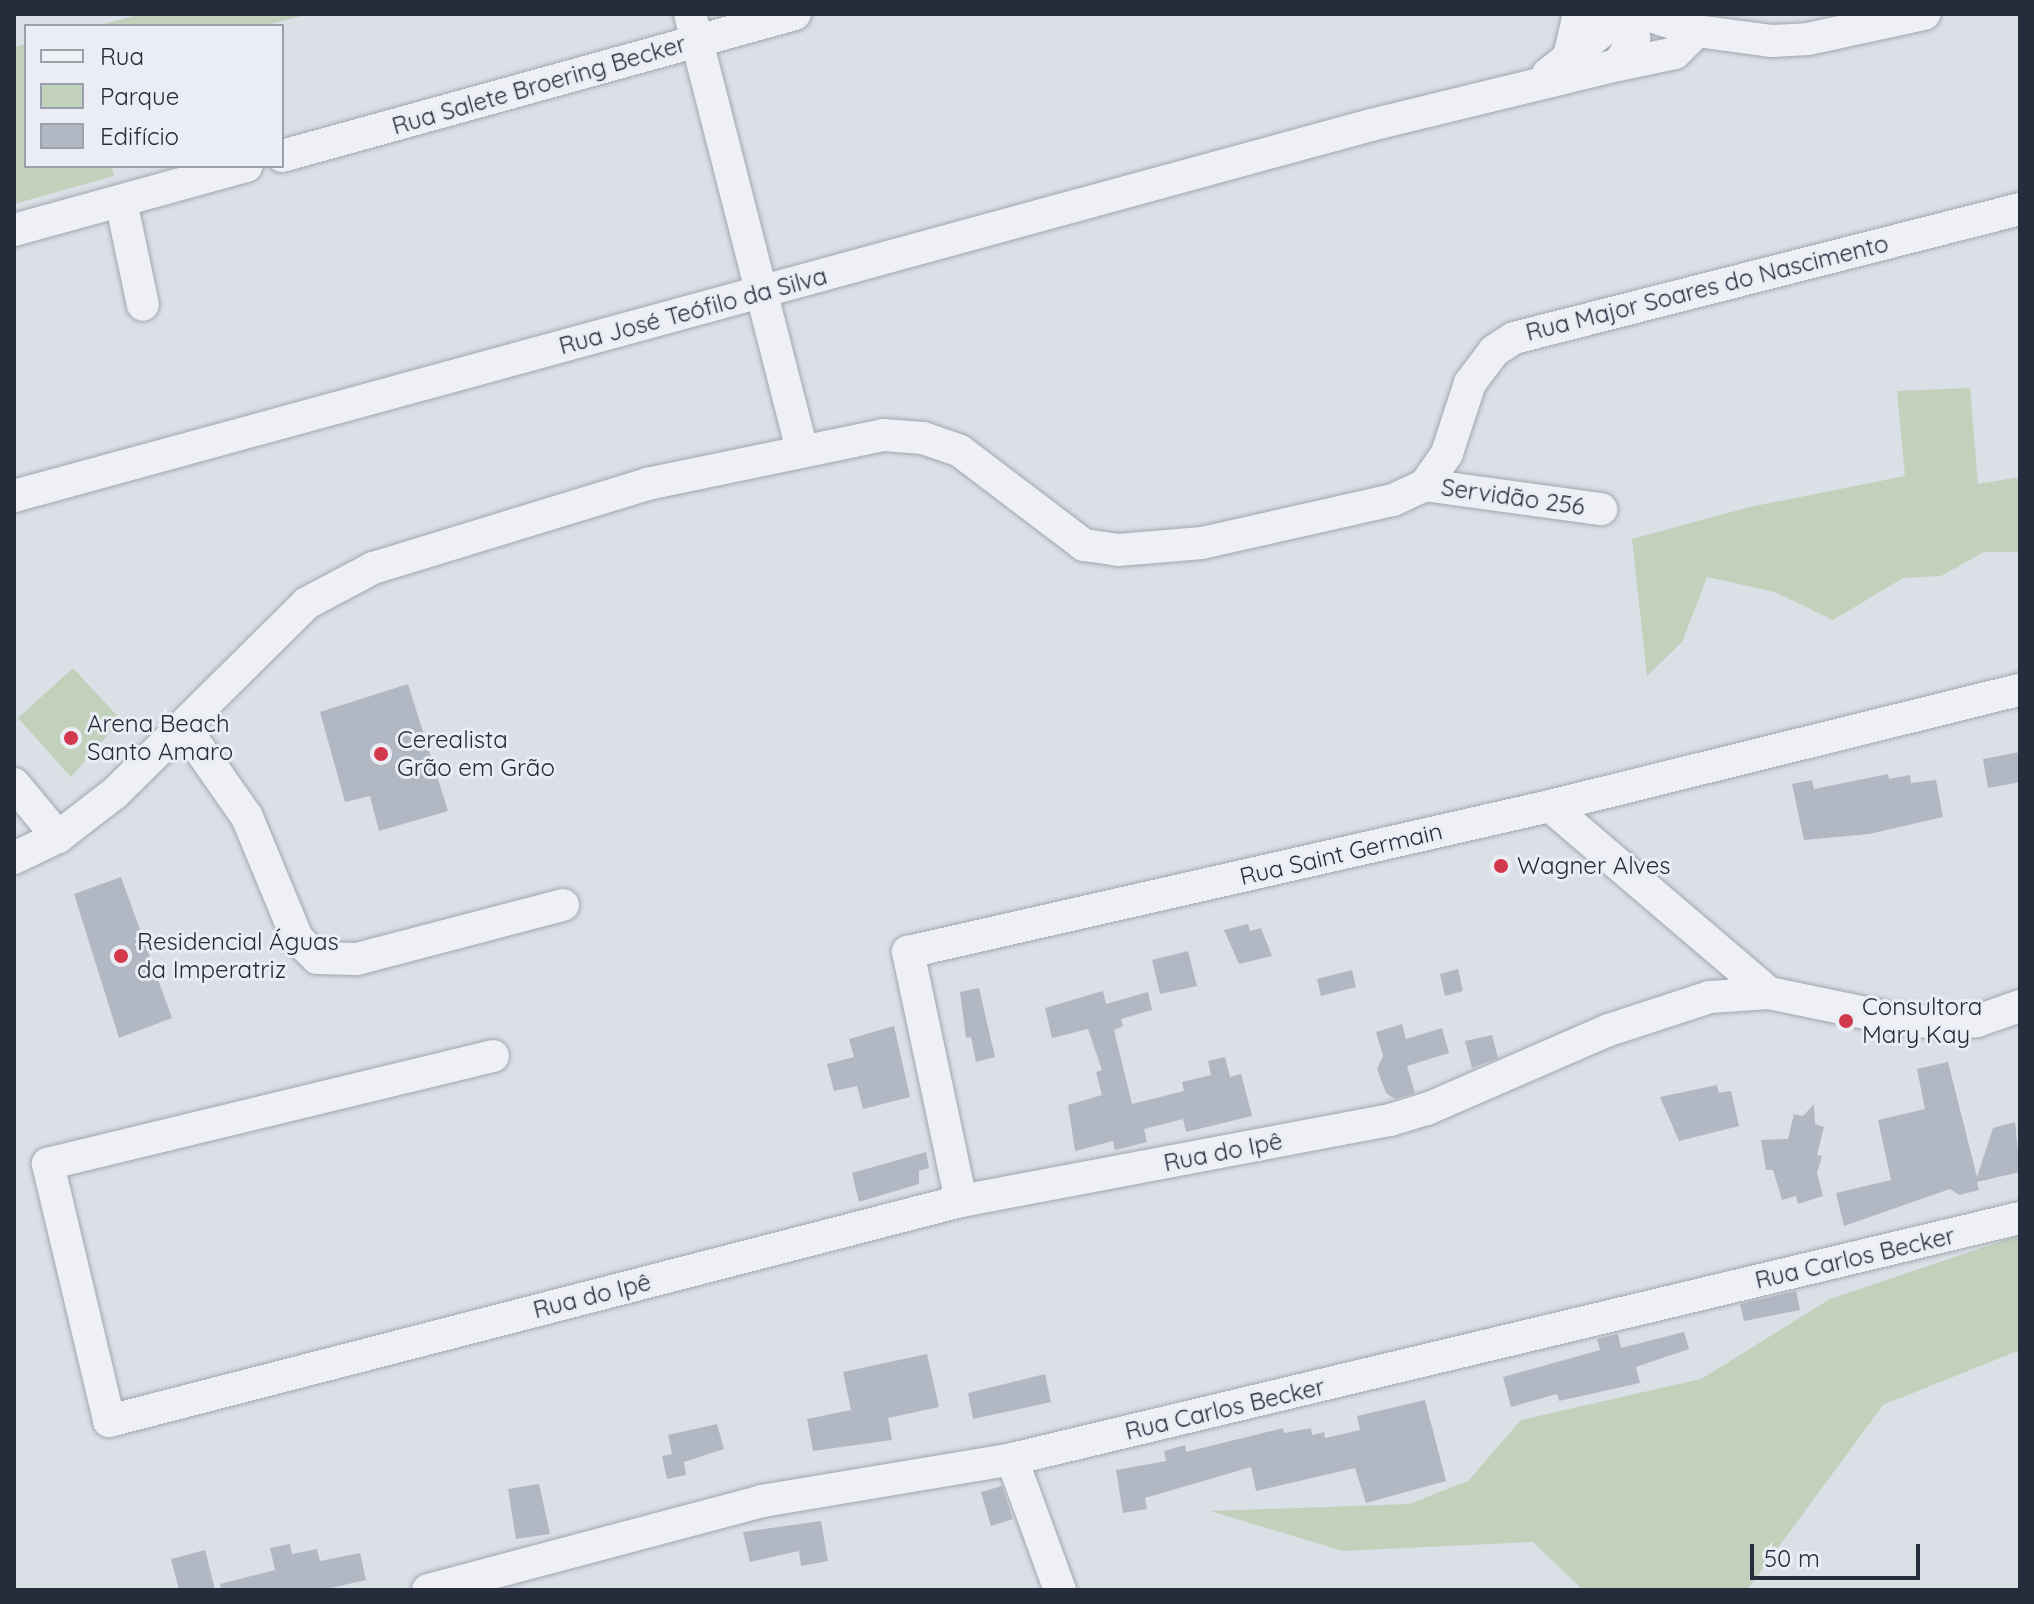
<!DOCTYPE html>
<html>
<head>
<meta charset="utf-8">
<style>
	body { margin:0 }
	#map { position:relative; width:2034px; height:1604px; overflow:hidden; background:#dbdfe6; font-family:Quicksand,sans-serif }
	div>[style] { position:absolute }
	.green>* { inset:0; background:#c1d1bc }
	.building>* { inset:0; background:#b2b8c3 }
	.roads { filter:drop-shadow(0 0 2px #a1a6b0) drop-shadow(0 0 2px #a1a6b0) }
	.minor>* { height:32px; margin:-16px; padding:0 16px; transform-origin:16px; border-radius:16px; background:#eef0f5 }
	.dots>* { width:22px; height:22px; translate:-50% -50%; box-sizing:border-box; border:4px solid #eaeef4; border-radius:50% }
	span { translate:-50% -50%; white-space:nowrap; text-align:center; line-height:1.15; -webkit-text-stroke:6px #eaeef4; paint-order:stroke }
	.street-label { font-size:24px; color:#252d3d }
	.poi-label { font-size:24px; color:#252d3d }
	.left { translate:0 -50%; text-align:left }
	.frame { position:absolute; inset:0; border:16px solid #252d3d; pointer-events:none }
	.legend { position:absolute; left:24px; top:24px; width:260px; height:144px; box-sizing:border-box; background:#eaeef4; border:2px solid #9ba1ab; margin:0; padding:10px 14px; list-style:none; font-size:24px; color:#252d3d }
	.legend li { display:flex; align-items:center; gap:16px; height:40px }
	.legend b { width:40px; border:2px solid #9ba1ab }
	.scale { position:absolute; left:1750px; top:1544px; width:170px; height:36px; box-sizing:border-box; border:4px solid #252d3d; border-top:0; padding-left:10px; font-size:24px; line-height:28px; white-space:nowrap; color:#252d3d; -webkit-text-stroke:6px #eaeef4; paint-order:stroke }
</style>
</head>
<body>
<div id="map">
	<div class="green">
		<i style="clip-path:polygon(143px 14px,309px 14px,263px 26px,95px 26px)"></i>
		<i style="clip-path:polygon(26px 44px,26px 166px,111px 166px,114px 176px,14px 204px,14px 47px)"></i>
		<i style="clip-path:polygon(1970px 388px,1978px 484px,2020px 477px,2020px 552px,1984px 552px,1941px 576px,1903px 578px,1833px 620px,1775px 592px,1707px 577px,1682px 642px,1647px 676px,1632px 539px,1750px 507px,1905px 476px,1897px 391px)"></i>
		<i style="clip-path:polygon(73px 668px,121px 720px,71px 777px,18px 718px)"></i>
		<i style="clip-path:polygon(2020px 1235px,2020px 1350px,1883px 1405px,1747px 1590px,1583px 1590px,1533px 1542px,1343px 1551px,1210px 1511px,1409px 1504px,1468px 1481px,1521px 1420px,1701px 1379px,1830px 1299px)"></i>
	</div>
	<div class="building">
		<i style="clip-path:polygon(408px 684px,448px 811px,379px 831px,370px 796px,345px 802px,320px 712px)"></i>
		<i style="clip-path:polygon(2020px 752px,2020px 782px,1988px 788px,1983px 759px)"></i>
		<i style="clip-path:polygon(1888px 774px,1889px 779px,1910px 775px,1911px 783px,1936px 780px,1943px 817px,1869px 834px,1804px 840px,1792px 784px,1812px 780px,1814px 789px)"></i>
		<i style="clip-path:polygon(121px 877px,172px 1018px,119px 1038px,74px 894px)"></i>
		<i style="clip-path:polygon(1248px 924px,1250px 931px,1261px 928px,1272px 956px,1239px 964px,1224px 930px)"></i>
		<i style="clip-path:polygon(1188px 951px,1197px 986px,1160px 994px,1152px 960px)"></i>
		<i style="clip-path:polygon(1458px 969px,1463px 991px,1445px 996px,1440px 974px)"></i>
		<i style="clip-path:polygon(1352px 970px,1356px 987px,1321px 996px,1317px 979px)"></i>
		<i style="clip-path:polygon(979px 988px,995px 1057px,976px 1062px,971px 1037px,966px 1038px,960px 992px)"></i>
		<i style="clip-path:polygon(1103px 991px,1106px 1004px,1148px 992px,1152px 1010px,1121px 1019px,1123px 1026px,1114px 1030px,1132px 1104px,1184px 1091px,1182px 1082px,1211px 1075px,1208px 1061px,1225px 1057px,1230px 1077px,1241px 1074px,1252px 1116px,1186px 1132px,1183px 1119px,1144px 1129px,1147px 1142px,1115px 1150px,1113px 1141px,1075px 1151px,1068px 1105px,1102px 1095px,1096px 1072px,1102px 1070px,1088px 1029px,1052px 1038px,1045px 1008px)"></i>
		<i style="clip-path:polygon(1402px 1024px,1406px 1039px,1442px 1028px,1449px 1053px,1407px 1066px,1415px 1093px,1395px 1099px,1386px 1093px,1377px 1069px,1383px 1056px,1376px 1032px)"></i>
		<i style="clip-path:polygon(894px 1026px,910px 1097px,863px 1109px,857px 1086px,834px 1091px,827px 1064px,854px 1057px,849px 1039px)"></i>
		<i style="clip-path:polygon(1492px 1035px,1498px 1058px,1472px 1068px,1465px 1041px)"></i>
		<i style="clip-path:polygon(1948px 1062px,1977px 1177px,1993px 1128px,2015px 1122px,2020px 1172px,1977px 1182px,1979px 1190px,1959px 1195px,1950px 1189px,1844px 1226px,1836px 1193px,1891px 1180px,1878px 1120px,1925px 1109px,1917px 1069px)"></i>
		<i style="clip-path:polygon(1717px 1085px,1719px 1093px,1731px 1091px,1739px 1126px,1679px 1141px,1660px 1097px)"></i>
		<i style="clip-path:polygon(1814px 1104px,1815px 1124px,1824px 1127px,1817px 1155px,1822px 1156px,1817px 1173px,1823px 1196px,1798px 1204px,1796px 1196px,1782px 1200px,1773px 1170px,1766px 1170px,1761px 1140px,1788px 1139px,1794px 1114px,1803px 1116px)"></i>
		<i style="clip-path:polygon(926px 1152px,929px 1168px,919px 1171px,919px 1184px,859px 1202px,852px 1173px)"></i>
		<i style="clip-path:polygon(1796px 1291px,1800px 1310px,1744px 1321px,1740px 1304px)"></i>
		<i style="clip-path:polygon(1684px 1332px,1689px 1349px,1636px 1367px,1640px 1383px,1559px 1401px,1557px 1394px,1511px 1407px,1503px 1377px,1600px 1350px,1597px 1339px,1618px 1334px,1621px 1348px)"></i>
		<i style="clip-path:polygon(927px 1354px,939px 1407px,888px 1418px,892px 1440px,813px 1451px,807px 1419px,851px 1410px,843px 1372px)"></i>
		<i style="clip-path:polygon(1045px 1374px,1051px 1402px,973px 1419px,968px 1393px)"></i>
		<i style="clip-path:polygon(1425px 1400px,1446px 1481px,1366px 1503px,1355px 1468px,1256px 1491px,1251px 1467px,1145px 1498px,1147px 1509px,1123px 1513px,1116px 1470px,1166px 1461px,1164px 1451px,1185px 1445px,1186px 1452px,1283px 1428px,1284px 1433px,1311px 1428px,1312px 1435px,1324px 1432px,1325px 1438px,1360px 1430px,1357px 1416px)"></i>
		<i style="clip-path:polygon(717px 1424px,724px 1449px,684px 1462px,686px 1475px,667px 1479px,662px 1456px,672px 1454px,668px 1435px)"></i>
		<i style="clip-path:polygon(539px 1484px,550px 1534px,516px 1539px,508px 1489px)"></i>
		<i style="clip-path:polygon(1002px 1486px,1013px 1519px,991px 1526px,981px 1492px)"></i>
		<i style="clip-path:polygon(821px 1521px,828px 1561px,801px 1566px,799px 1551px,750px 1562px,743px 1532px)"></i>
		<i style="clip-path:polygon(290px 1544px,292px 1554px,317px 1549px,320px 1561px,360px 1553px,366px 1580px,322px 1590px,221px 1590px,220px 1584px,275px 1570px,270px 1548px)"></i>
		<i style="clip-path:polygon(205px 1550px,215px 1590px,179px 1590px,171px 1559px)"></i>
	</div>
	<div class="roads">
		<div class="minor">
			<i style="left:690px;top:14px;width:450px;rotate:75.6deg"></i>
			<i style="left:1644px;top:14px;width:56px;rotate:17.8deg"></i>
			<i style="left:1697px;top:31px;width:76px;rotate:7.6deg"></i>
			<i style="left:1772px;top:41px;width:36px;rotate:-3deg"></i>
			<i style="left:1808px;top:39px;width:119px;rotate:-12.2deg"></i>
			<i style="left:1568px;top:61px;width:48px;rotate:-76.8deg"></i>
			<i style="left:1618px;top:65px;width:58px;rotate:-11.9deg"></i>
			<i style="left:1675px;top:53px;width:31px;rotate:-45deg"></i>
			<i style="left:1548px;top:74px;width:97px;rotate:-38.3deg"></i>
			<i style="left:282px;top:156px;width:532px;rotate:-15.47deg"></i>
			<i style="left:121px;top:201px;width:106px;rotate:78.1deg"></i>
			<i style="left:14px;top:230px;width:241px;rotate:-15.4deg"></i>
			<i style="left:1425px;top:485px;width:178px;rotate:7.8deg"></i>
			<i style="left:14px;top:496px;width:1407px;rotate:-15.29deg"></i>
			<i style="left:1371px;top:125px;width:254px;rotate:-13.7deg"></i>
			<i style="left:1618px;top:65px;width:31px;rotate:-58deg"></i>
			<i style="left:1634px;top:39px;width:25px;rotate:-95deg"></i>
			<i style="left:184px;top:727px;width:110px;rotate:55deg"></i>
			<i style="left:247px;top:817px;width:131px;rotate:67.5deg"></i>
			<i style="left:297px;top:938px;width:28px;rotate:45deg"></i>
			<i style="left:317px;top:958px;width:40px;rotate:1.4deg"></i>
			<i style="left:357px;top:959px;width:213px;rotate:-14.7deg"></i>
			<i style="left:14px;top:784px;width:69px;rotate:50.3deg"></i>
			<i style="left:1550px;top:806px;width:288px;rotate:40.5deg"></i>
			<i style="left:1769px;top:993px;width:128px;rotate:11.7deg"></i>
			<i style="left:1894px;top:1019px;width:49px;rotate:4.7deg"></i>
			<i style="left:1943px;top:1023px;width:34px;rotate:-3deg"></i>
			<i style="left:1977px;top:1021px;width:46px;rotate:-19.2deg"></i>
			<i style="left:14px;top:858px;width:49px;rotate:-25.5deg"></i>
			<i style="left:58px;top:837px;width:72px;rotate:-37.7deg"></i>
			<i style="left:115px;top:793px;width:270px;rotate:-44.7deg"></i>
			<i style="left:307px;top:603px;width:75px;rotate:-27.9deg"></i>
			<i style="left:373px;top:568px;width:287px;rotate:-17deg"></i>
			<i style="left:647px;top:484px;width:241px;rotate:-11.7deg"></i>
			<i style="left:883px;top:435px;width:40px;rotate:4.3deg"></i>
			<i style="left:923px;top:438px;width:39px;rotate:19deg"></i>
			<i style="left:960px;top:451px;width:156px;rotate:37.2deg"></i>
			<i style="left:1084px;top:545px;width:34px;rotate:8deg"></i>
			<i style="left:1118px;top:550px;width:84px;rotate:-4.8deg"></i>
			<i style="left:1202px;top:543px;width:196px;rotate:-12.7deg"></i>
			<i style="left:1393px;top:500px;width:35px;rotate:-25deg"></i>
			<i style="left:1425px;top:485px;width:39px;rotate:-55deg"></i>
			<i style="left:1447px;top:453px;width:74px;rotate:-71.8deg"></i>
			<i style="left:1470px;top:383px;width:40px;rotate:-53deg"></i>
			<i style="left:1494px;top:351px;width:24px;rotate:-33deg"></i>
			<i style="left:1514px;top:338px;width:522px;rotate:-14.3deg"></i>
			<i style="left:493px;top:1056px;width:458px;rotate:166.4deg"></i>
			<i style="left:48px;top:1164px;width:264px;rotate:76.6deg"></i>
			<i style="left:109px;top:1421px;width:880px;rotate:-14.48deg"></i>
			<i style="left:961px;top:1201px;width:437px;rotate:-10.7deg"></i>
			<i style="left:1390px;top:1120px;width:39px;rotate:-17deg"></i>
			<i style="left:1427px;top:1109px;width:198px;rotate:-23.5deg"></i>
			<i style="left:1609px;top:1030px;width:106px;rotate:-18.1deg"></i>
			<i style="left:1710px;top:997px;width:59px;rotate:-3.9deg"></i>
			<i style="left:961px;top:1201px;width:255px;rotate:-102deg"></i>
			<i style="left:908px;top:952px;width:658px;rotate:-12.81deg"></i>
			<i style="left:1550px;top:806px;width:484px;rotate:-13.9deg"></i>
			<i style="left:1012px;top:1459px;width:140px;rotate:69.9deg"></i>
			<i style="left:428px;top:1590px;width:346px;rotate:-14.9deg"></i>
			<i style="left:762px;top:1501px;width:254px;rotate:-9.5deg"></i>
			<i style="left:1012px;top:1459px;width:1036px;rotate:-13.45deg"></i>
		</div>
	</div>
	<div class="dots">
		<i style="left:71px;top:738px;background:#d3394d"></i>
		<i style="left:381px;top:754px;background:#d3394d"></i>
		<i style="left:1501px;top:866px;background:#d3394d"></i>
		<i style="left:121px;top:956px;background:#d3394d"></i>
		<i style="left:1846px;top:1021px;background:#d3394d"></i>
	</div>
	<div class="street-label">
		<span style="left:539px;top:85px;rotate:-16deg">Rua Salete Broering Becker</span>
		<span style="left:1707px;top:288px;rotate:-14deg">Rua Major Soares do Nascimento</span>
		<span style="left:693px;top:311px;rotate:-15deg">Rua José Teófilo da Silva</span>
		<span style="left:1513px;top:497px;rotate:8deg">Servidão 256</span>
		<span style="left:1341px;top:854px;rotate:-13deg">Rua Saint Germain</span>
		<span style="left:1223px;top:1152px;rotate:-11deg">Rua do Ipê</span>
		<span style="left:1855px;top:1258px;rotate:-13deg">Rua Carlos Becker</span>
		<span style="left:592px;top:1296px;rotate:-14deg">Rua do Ipê</span>
		<span style="left:1225px;top:1409px;rotate:-13deg">Rua Carlos Becker</span>
	</div>
	<div class="poi-label">
		<span class="left" style="left:87px;top:738px">Arena Beach<br>Santo Amaro</span>
		<span class="left" style="left:397px;top:754px">Cerealista<br>Grão em Grão</span>
		<span class="left" style="left:1517px;top:866px">Wagner Alves</span>
		<span class="left" style="left:137px;top:956px">Residencial Águas<br>da Imperatriz</span>
		<span class="left" style="left:1862px;top:1021px">Consultora<br>Mary Kay</span>
	</div>
	<div class="frame"></div>
	<ul class="legend">
	<li><b style="height:10px;background:#eef0f5"></b>Rua</li>
	<li><b style="height:22px;background:#c1d1bc"></b>Parque</li>
	<li><b style="height:22px;background:#b2b8c3"></b>Edifício</li>
	</ul>
	<div class="scale">50 m</div>
</div>
</body>
</html>
